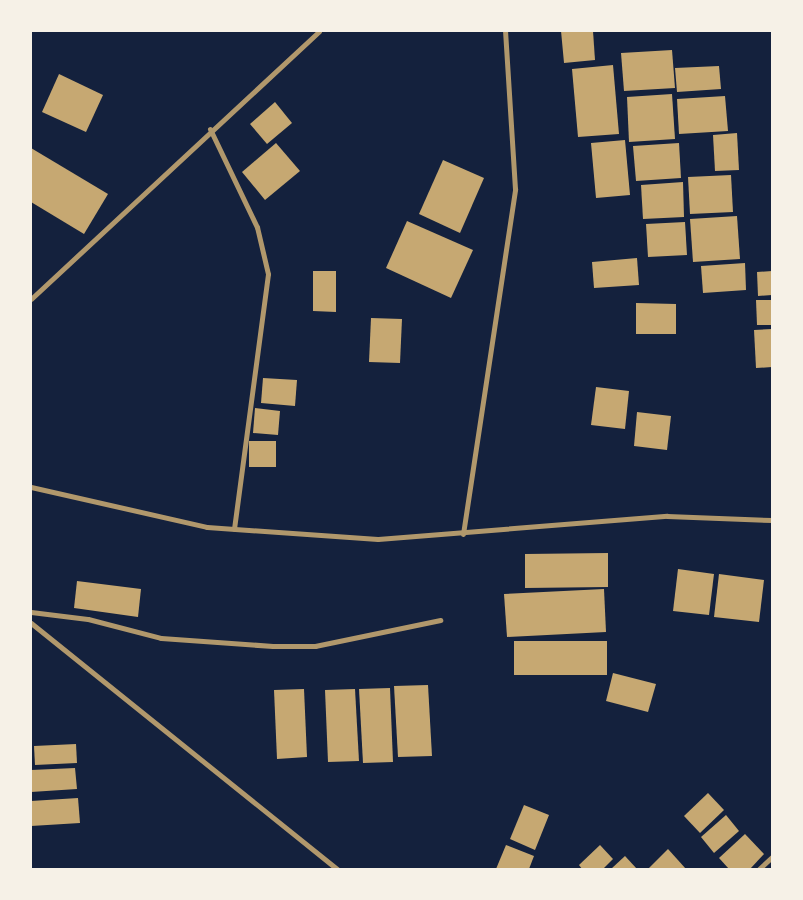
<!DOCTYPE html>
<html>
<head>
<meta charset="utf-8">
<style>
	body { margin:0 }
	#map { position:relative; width:803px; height:900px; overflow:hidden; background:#14213d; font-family:"IBM Plex Serif",serif }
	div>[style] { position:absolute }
	.building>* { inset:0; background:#c6a872 }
	.minor>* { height:5px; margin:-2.5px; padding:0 2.5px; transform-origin:2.5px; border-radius:2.5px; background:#b1986c }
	span { translate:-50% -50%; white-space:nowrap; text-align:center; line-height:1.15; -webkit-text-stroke:4px #f6f1e7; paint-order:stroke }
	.frame { position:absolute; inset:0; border:32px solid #f6f1e7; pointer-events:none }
</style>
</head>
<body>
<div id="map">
	<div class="building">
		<i style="clip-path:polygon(561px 31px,593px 31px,595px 60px,564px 63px)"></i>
		<i style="clip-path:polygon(672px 50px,675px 88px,624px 91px,621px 53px)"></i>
		<i style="clip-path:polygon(613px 65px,619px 134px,578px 137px,572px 69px)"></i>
		<i style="clip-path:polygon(719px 66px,721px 89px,677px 92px,675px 68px)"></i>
		<i style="clip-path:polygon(59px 74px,103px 95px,86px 132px,42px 112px)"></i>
		<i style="clip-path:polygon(672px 94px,675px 139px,629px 142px,627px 97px)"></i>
		<i style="clip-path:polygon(725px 96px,728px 131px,679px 134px,677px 99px)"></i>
		<i style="clip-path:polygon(275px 102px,292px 123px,267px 144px,250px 124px)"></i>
		<i style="clip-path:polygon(737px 133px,739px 170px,715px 171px,713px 135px)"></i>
		<i style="clip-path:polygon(625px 140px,630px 195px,596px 198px,591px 143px)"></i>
		<i style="clip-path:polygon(276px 143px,300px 171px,265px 200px,242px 172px)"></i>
		<i style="clip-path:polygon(679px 143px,681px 178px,636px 181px,633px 146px)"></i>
		<i style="clip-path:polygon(31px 148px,108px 194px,84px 234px,31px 202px)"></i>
		<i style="clip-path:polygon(443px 160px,484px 178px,460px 233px,419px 214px)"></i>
		<i style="clip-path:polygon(731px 175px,733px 212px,690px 214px,688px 177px)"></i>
		<i style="clip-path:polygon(683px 182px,684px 217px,643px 219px,641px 185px)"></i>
		<i style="clip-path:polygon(737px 216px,740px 259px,693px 262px,690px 219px)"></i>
		<i style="clip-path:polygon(407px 221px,473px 250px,451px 298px,386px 268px)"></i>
		<i style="clip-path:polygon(685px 222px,687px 255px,648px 257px,646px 224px)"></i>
		<i style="clip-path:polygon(637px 258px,639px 285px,594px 288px,592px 262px)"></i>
		<i style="clip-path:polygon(745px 263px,746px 290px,703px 293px,701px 266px)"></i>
		<i style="clip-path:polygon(313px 271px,336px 271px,336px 312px,313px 311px)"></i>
		<i style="clip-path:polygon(772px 271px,772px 295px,758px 296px,757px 272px)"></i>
		<i style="clip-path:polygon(756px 300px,772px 300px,772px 325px,757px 325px)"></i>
		<i style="clip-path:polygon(636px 303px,676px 304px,676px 334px,636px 334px)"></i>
		<i style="clip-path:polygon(371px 318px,402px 319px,400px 363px,369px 362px)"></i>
		<i style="clip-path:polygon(772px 329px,772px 367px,756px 368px,754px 330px)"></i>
		<i style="clip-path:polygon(263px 378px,297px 380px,295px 406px,261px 403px)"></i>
		<i style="clip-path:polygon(596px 387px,629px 391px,625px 429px,591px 425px)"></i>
		<i style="clip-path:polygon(255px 408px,280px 411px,278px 435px,253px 433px)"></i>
		<i style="clip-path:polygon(637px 412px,671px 416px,667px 450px,634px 446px)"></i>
		<i style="clip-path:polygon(249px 441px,276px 441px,276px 467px,249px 467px)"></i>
		<i style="clip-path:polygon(608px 553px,608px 587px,525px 588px,525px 554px)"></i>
		<i style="clip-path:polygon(678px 569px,714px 574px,709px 615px,673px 611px)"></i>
		<i style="clip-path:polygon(719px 574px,764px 580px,759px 622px,714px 617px)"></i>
		<i style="clip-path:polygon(77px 581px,141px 589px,138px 617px,74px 608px)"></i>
		<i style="clip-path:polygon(604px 589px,606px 632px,507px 637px,504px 594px)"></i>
		<i style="clip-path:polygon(514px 641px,607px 641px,607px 675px,514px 675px)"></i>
		<i style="clip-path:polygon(613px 673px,656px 684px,648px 712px,606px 701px)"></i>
		<i style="clip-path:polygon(428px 685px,432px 756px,398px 757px,394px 686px)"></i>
		<i style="clip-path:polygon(390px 688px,393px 762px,363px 763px,359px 689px)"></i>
		<i style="clip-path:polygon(304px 689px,307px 757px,277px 759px,274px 690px)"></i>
		<i style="clip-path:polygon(355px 689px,359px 761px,328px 762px,325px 690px)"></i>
		<i style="clip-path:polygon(76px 744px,77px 763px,35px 765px,34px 746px)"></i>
		<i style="clip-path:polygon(75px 768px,77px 789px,31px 792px,31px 770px)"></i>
		<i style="clip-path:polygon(708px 793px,724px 810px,700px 833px,684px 816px)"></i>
		<i style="clip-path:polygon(78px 798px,80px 823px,31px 826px,31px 801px)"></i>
		<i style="clip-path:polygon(524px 805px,549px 815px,535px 850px,510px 839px)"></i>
		<i style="clip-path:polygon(726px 815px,739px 831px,714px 853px,701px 837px)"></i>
		<i style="clip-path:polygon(745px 834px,764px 854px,750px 869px,729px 869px,719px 858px)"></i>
		<i style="clip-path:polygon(506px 845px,534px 856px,529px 869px,496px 869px)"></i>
		<i style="clip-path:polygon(600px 845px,613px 859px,603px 869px,582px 869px,579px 865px)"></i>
		<i style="clip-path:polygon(668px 849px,686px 869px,648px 869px)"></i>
		<i style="clip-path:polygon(625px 856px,637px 869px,611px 869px)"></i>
	</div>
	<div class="minor">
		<i style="left:210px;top:129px;width:109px;rotate:64.4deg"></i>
		<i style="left:257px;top:227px;width:48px;rotate:76.8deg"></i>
		<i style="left:268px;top:274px;width:257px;rotate:97.6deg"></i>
		<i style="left:31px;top:299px;width:393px;rotate:-42.9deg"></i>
		<i style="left:31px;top:487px;width:180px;rotate:12.8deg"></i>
		<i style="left:207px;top:527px;width:171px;rotate:4deg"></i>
		<i style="left:378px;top:539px;width:290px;rotate:-4.6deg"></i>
		<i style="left:667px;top:516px;width:105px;rotate:2.2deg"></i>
		<i style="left:463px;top:534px;width:349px;rotate:-81.4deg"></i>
		<i style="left:515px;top:189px;width:158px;rotate:-93.6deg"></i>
		<i style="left:31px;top:612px;width:57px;rotate:7deg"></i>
		<i style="left:88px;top:619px;width:75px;rotate:14.6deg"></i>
		<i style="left:161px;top:638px;width:112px;rotate:4.1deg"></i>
		<i style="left:273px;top:646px;width:42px"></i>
		<i style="left:315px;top:646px;width:128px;rotate:-11.7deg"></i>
		<i style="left:31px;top:623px;width:393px;rotate:38.8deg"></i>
		<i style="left:759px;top:869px;width:18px;rotate:-43deg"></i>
	</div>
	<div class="frame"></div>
</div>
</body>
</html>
